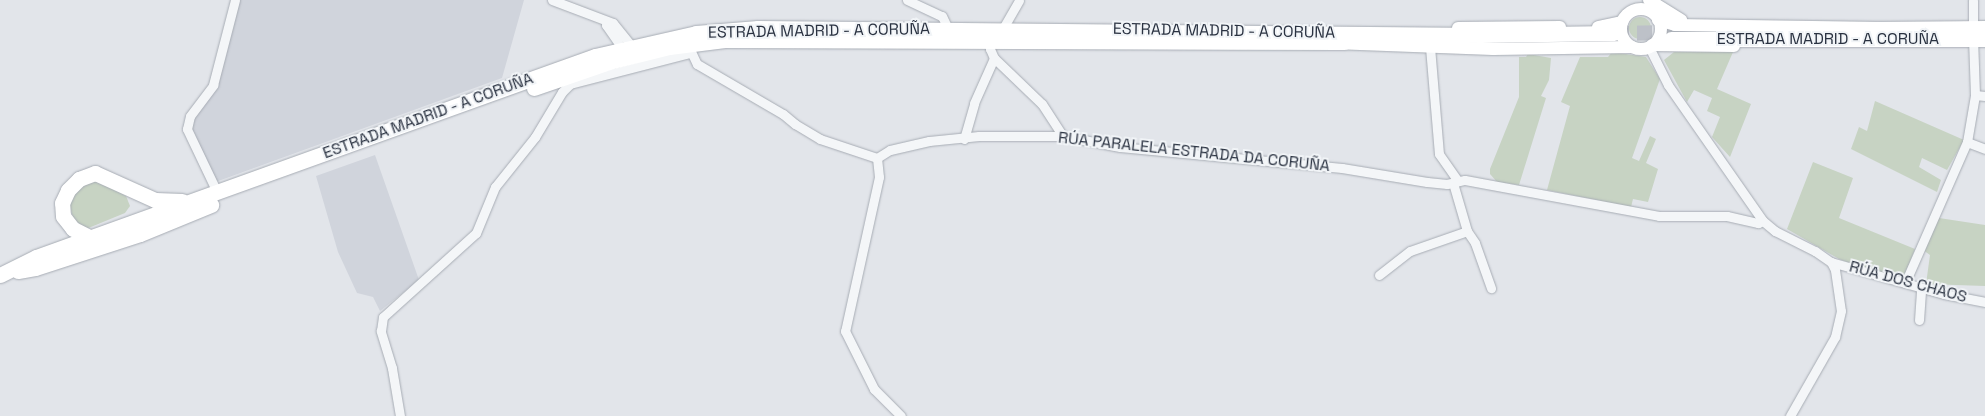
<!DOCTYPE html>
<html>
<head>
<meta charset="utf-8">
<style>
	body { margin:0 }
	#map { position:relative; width:1985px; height:416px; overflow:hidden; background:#e2e5ea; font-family:"Space Grotesk",sans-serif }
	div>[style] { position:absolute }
	.built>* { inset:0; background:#d0d4dc }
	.green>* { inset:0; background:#c7d3c3 }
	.round { border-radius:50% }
	.trunk-tunnel>* { height:15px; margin-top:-7.5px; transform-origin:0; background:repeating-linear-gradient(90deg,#bdc1c8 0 15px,transparent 0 23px) }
	.roads { filter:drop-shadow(0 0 1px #a7acb4) drop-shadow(0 0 1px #a7acb4) }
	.minor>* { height:9px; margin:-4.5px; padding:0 4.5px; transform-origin:4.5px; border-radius:4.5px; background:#f4f6f8 }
	.secondary>* { height:12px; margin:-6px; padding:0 6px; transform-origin:6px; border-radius:6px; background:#fff }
	.secondary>.ring { margin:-6px; padding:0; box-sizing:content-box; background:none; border:12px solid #fff; border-radius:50% }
	.trunk>* { height:15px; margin:-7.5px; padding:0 7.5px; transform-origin:7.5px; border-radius:7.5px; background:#fff }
	span { translate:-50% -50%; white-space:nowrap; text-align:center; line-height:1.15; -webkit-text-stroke:4px #f1f4f7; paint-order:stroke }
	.street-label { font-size:16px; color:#2a3241 }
</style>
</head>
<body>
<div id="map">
	<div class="built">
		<i style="clip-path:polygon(240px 0,524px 0,502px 78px,210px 184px,185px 128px,222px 71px)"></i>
		<i style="clip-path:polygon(375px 155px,419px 280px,380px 311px,373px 297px,357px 293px,338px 252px,316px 176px)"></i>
	</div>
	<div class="green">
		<i class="round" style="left:1629px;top:17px;width:22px;height:22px"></i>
		<i style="clip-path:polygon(1612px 52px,1646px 57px,1660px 79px,1632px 158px,1639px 161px,1650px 136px,1656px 139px,1646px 163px,1658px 169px,1648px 202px,1633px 199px,1631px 207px,1547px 190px,1570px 106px,1561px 102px,1580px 57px,1608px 57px)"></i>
		<i style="clip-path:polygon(1674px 52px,1733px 52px,1717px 89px,1751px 104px,1730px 157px,1712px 137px,1720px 117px,1707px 111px,1712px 98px,1694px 90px,1687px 102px,1664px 60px)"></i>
		<i style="clip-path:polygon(1528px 54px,1551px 58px,1549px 80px,1541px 96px,1546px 98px,1519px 185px,1497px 182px,1490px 174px,1490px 169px,1519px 97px,1519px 57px,1526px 57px)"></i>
		<i style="clip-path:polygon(1875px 101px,1964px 140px,1947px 170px,1922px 158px,1919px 167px,1941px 180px,1937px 192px,1851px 149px,1859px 127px,1867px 131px)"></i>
		<i style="clip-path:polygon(1813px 162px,1853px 178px,1839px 218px,1915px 249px,1903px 280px,1899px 282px,1839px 259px,1787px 229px)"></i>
		<i style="clip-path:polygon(98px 181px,126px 196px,130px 206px,125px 213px,86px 229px,74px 221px,69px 203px,75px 191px,85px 184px)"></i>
		<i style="clip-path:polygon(1939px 218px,1985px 225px,1985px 286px,1926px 284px,1930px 255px,1923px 250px)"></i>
	</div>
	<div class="trunk-tunnel">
		<i style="left:1614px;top:33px;width:58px;rotate:-1deg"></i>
	</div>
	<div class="roads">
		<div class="minor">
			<i style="left:552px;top:0;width:65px;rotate:20.7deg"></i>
			<i style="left:613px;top:23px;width:28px;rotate:51deg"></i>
			<i style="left:907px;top:0;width:38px;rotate:25deg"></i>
			<i style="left:942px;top:16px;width:14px;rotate:65deg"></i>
			<i style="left:607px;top:22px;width:3px;rotate:108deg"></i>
			<i style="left:606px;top:25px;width:21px;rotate:55deg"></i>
			<i style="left:1973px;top:28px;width:28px;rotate:-90deg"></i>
			<i style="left:1002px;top:30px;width:34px;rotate:-60deg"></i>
			<i style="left:990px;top:41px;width:8px;rotate:90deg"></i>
			<i style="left:990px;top:49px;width:10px;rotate:66deg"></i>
			<i style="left:994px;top:58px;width:66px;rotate:43.8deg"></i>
			<i style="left:1042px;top:104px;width:38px;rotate:57deg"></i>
			<i style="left:688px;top:45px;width:21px;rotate:65deg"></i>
			<i style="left:697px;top:64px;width:99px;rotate:30.2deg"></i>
			<i style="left:783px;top:114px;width:16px;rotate:40deg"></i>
			<i style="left:795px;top:124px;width:29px;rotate:31deg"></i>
			<i style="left:820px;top:139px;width:60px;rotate:18.4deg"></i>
			<i style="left:877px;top:158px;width:15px;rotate:-32deg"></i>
			<i style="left:890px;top:150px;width:40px;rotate:-13deg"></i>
			<i style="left:929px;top:141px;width:50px;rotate:-5.7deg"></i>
			<i style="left:979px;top:136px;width:84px"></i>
			<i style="left:1063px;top:136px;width:58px;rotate:10.9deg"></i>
			<i style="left:1120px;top:147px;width:223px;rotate:5.4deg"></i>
			<i style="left:1342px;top:168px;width:86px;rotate:9.4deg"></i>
			<i style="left:1427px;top:182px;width:20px;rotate:6deg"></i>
			<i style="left:1447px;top:184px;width:18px;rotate:-13deg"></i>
			<i style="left:1465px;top:180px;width:197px;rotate:10.5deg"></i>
			<i style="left:1659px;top:216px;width:68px"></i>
			<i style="left:1727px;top:216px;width:32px;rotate:13deg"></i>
			<i style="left:1758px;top:223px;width:5px;rotate:-22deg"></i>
			<i style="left:1430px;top:47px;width:107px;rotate:85.2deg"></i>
			<i style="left:1439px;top:154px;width:33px;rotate:55deg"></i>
			<i style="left:1649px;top:47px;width:42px;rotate:63.4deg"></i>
			<i style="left:1668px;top:85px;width:166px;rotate:55.1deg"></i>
			<i style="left:1763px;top:221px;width:16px;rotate:40deg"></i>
			<i style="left:1775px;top:231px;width:45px;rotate:26.6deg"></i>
			<i style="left:1815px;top:251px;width:19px;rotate:35deg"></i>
			<i style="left:1831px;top:262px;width:9px;rotate:63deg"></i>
			<i style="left:1835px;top:270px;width:41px;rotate:81.7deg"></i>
			<i style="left:1841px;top:311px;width:27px;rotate:103deg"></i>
			<i style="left:1835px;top:337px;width:91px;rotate:119.7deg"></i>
			<i style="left:1975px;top:95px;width:10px;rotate:6deg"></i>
			<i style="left:964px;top:139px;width:37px;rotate:-74deg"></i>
			<i style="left:974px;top:103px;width:49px;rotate:-66deg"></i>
			<i style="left:1967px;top:142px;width:19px;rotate:21deg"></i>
			<i style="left:877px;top:158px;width:19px;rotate:84deg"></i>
			<i style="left:879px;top:177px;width:158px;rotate:102.4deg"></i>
			<i style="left:845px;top:331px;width:65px;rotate:63.4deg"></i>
			<i style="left:874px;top:389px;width:38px;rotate:45deg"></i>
			<i style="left:1453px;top:183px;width:50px;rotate:73.7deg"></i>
			<i style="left:1467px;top:231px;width:14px;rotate:56deg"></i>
			<i style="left:1475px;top:243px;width:48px;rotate:70.4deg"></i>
			<i style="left:217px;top:192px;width:70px;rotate:-115.5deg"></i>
			<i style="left:187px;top:129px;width:13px;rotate:-77deg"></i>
			<i style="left:190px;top:116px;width:39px;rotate:-53deg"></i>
			<i style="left:213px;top:85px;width:88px;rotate:-75.5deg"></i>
			<i style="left:1831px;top:262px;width:117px;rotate:15.8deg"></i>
			<i style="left:1944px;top:294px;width:42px;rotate:11deg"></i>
			<i style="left:1379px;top:275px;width:39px;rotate:-38deg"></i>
			<i style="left:1410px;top:251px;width:60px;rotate:-19.3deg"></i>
			<i style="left:1905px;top:283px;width:154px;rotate:-66.3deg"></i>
			<i style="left:1967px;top:142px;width:48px;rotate:-80.3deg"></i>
			<i style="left:1975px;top:95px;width:56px;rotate:-92deg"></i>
			<i style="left:1919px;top:320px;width:32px;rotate:-86deg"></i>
			<i style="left:400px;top:416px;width:49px;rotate:-99.5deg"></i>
			<i style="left:392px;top:368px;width:39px;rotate:-107deg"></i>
			<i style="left:381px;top:331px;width:14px;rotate:-82deg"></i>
			<i style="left:383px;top:317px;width:125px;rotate:-42.1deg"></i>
			<i style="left:476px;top:233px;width:50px;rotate:-67.6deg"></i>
			<i style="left:495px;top:187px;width:64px;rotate:-51.3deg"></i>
			<i style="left:535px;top:137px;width:52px;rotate:-59deg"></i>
			<i style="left:562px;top:92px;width:11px;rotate:-45deg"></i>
			<i style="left:570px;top:84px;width:124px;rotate:-14.5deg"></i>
		</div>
		<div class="secondary">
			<i style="left:1649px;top:0;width:38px;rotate:32deg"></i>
			<i class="ring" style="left:1621px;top:9px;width:28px;height:28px"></i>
			<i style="left:1658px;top:20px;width:18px;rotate:16deg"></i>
			<i style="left:1675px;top:25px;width:207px;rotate:0.8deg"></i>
			<i style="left:1598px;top:27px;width:25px;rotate:-12deg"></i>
			<i style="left:1458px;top:28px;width:102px;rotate:-0.6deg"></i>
			<i style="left:1334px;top:43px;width:159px;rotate:2.2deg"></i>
			<i style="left:1493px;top:49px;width:139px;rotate:-0.8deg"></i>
			<i style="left:1652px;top:45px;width:82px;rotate:0.7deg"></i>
		</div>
		<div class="trunk">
			<i style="left:1873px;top:29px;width:112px;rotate:-0.5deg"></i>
			<i style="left:1671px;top:39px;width:314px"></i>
			<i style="left:534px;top:88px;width:79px;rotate:-19.1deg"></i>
			<i style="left:609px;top:62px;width:62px;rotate:-14deg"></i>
			<i style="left:669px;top:47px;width:56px;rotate:-7.1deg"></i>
			<i style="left:725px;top:40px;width:619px;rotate:0.19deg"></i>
			<i style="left:95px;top:240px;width:25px;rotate:-153deg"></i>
			<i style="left:73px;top:229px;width:16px;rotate:-128deg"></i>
			<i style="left:63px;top:216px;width:13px;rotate:-94deg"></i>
			<i style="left:62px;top:203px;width:14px;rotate:-65deg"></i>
			<i style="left:68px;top:190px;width:16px;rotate:-45deg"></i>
			<i style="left:79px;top:179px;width:17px;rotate:-21deg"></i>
			<i style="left:95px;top:173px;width:66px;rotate:24.2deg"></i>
			<i style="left:155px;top:200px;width:27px;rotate:2deg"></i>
			<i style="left:18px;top:271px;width:17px;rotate:-10deg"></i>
			<i style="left:35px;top:268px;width:110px;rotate:-17.9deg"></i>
			<i style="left:140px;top:234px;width:77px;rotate:-22.2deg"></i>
			<i style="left:0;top:275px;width:40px;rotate:-26.6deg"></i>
			<i style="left:36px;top:257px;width:594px;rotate:-19.78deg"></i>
			<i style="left:595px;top:56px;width:104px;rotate:-12.8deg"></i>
			<i style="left:696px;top:33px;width:62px;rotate:-4.6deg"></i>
			<i style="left:758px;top:28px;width:722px;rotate:0.56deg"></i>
			<i style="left:1480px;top:35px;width:134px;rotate:-0.9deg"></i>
		</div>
	</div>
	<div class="street-label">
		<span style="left:819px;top:31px;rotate:-1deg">ESTRADA MADRID - A CORUÑA</span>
		<span style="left:1224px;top:31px;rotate:1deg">ESTRADA MADRID - A CORUÑA</span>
		<span style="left:1828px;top:39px">ESTRADA MADRID - A CORUÑA</span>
		<span style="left:428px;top:116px;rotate:-20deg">ESTRADA MADRID - A CORUÑA</span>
		<span style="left:1194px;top:152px;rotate:6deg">RÚA PARALELA ESTRADA DA CORUÑA</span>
		<span style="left:1908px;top:282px;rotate:15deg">RÚA DOS CHAOS</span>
	</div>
</div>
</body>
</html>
